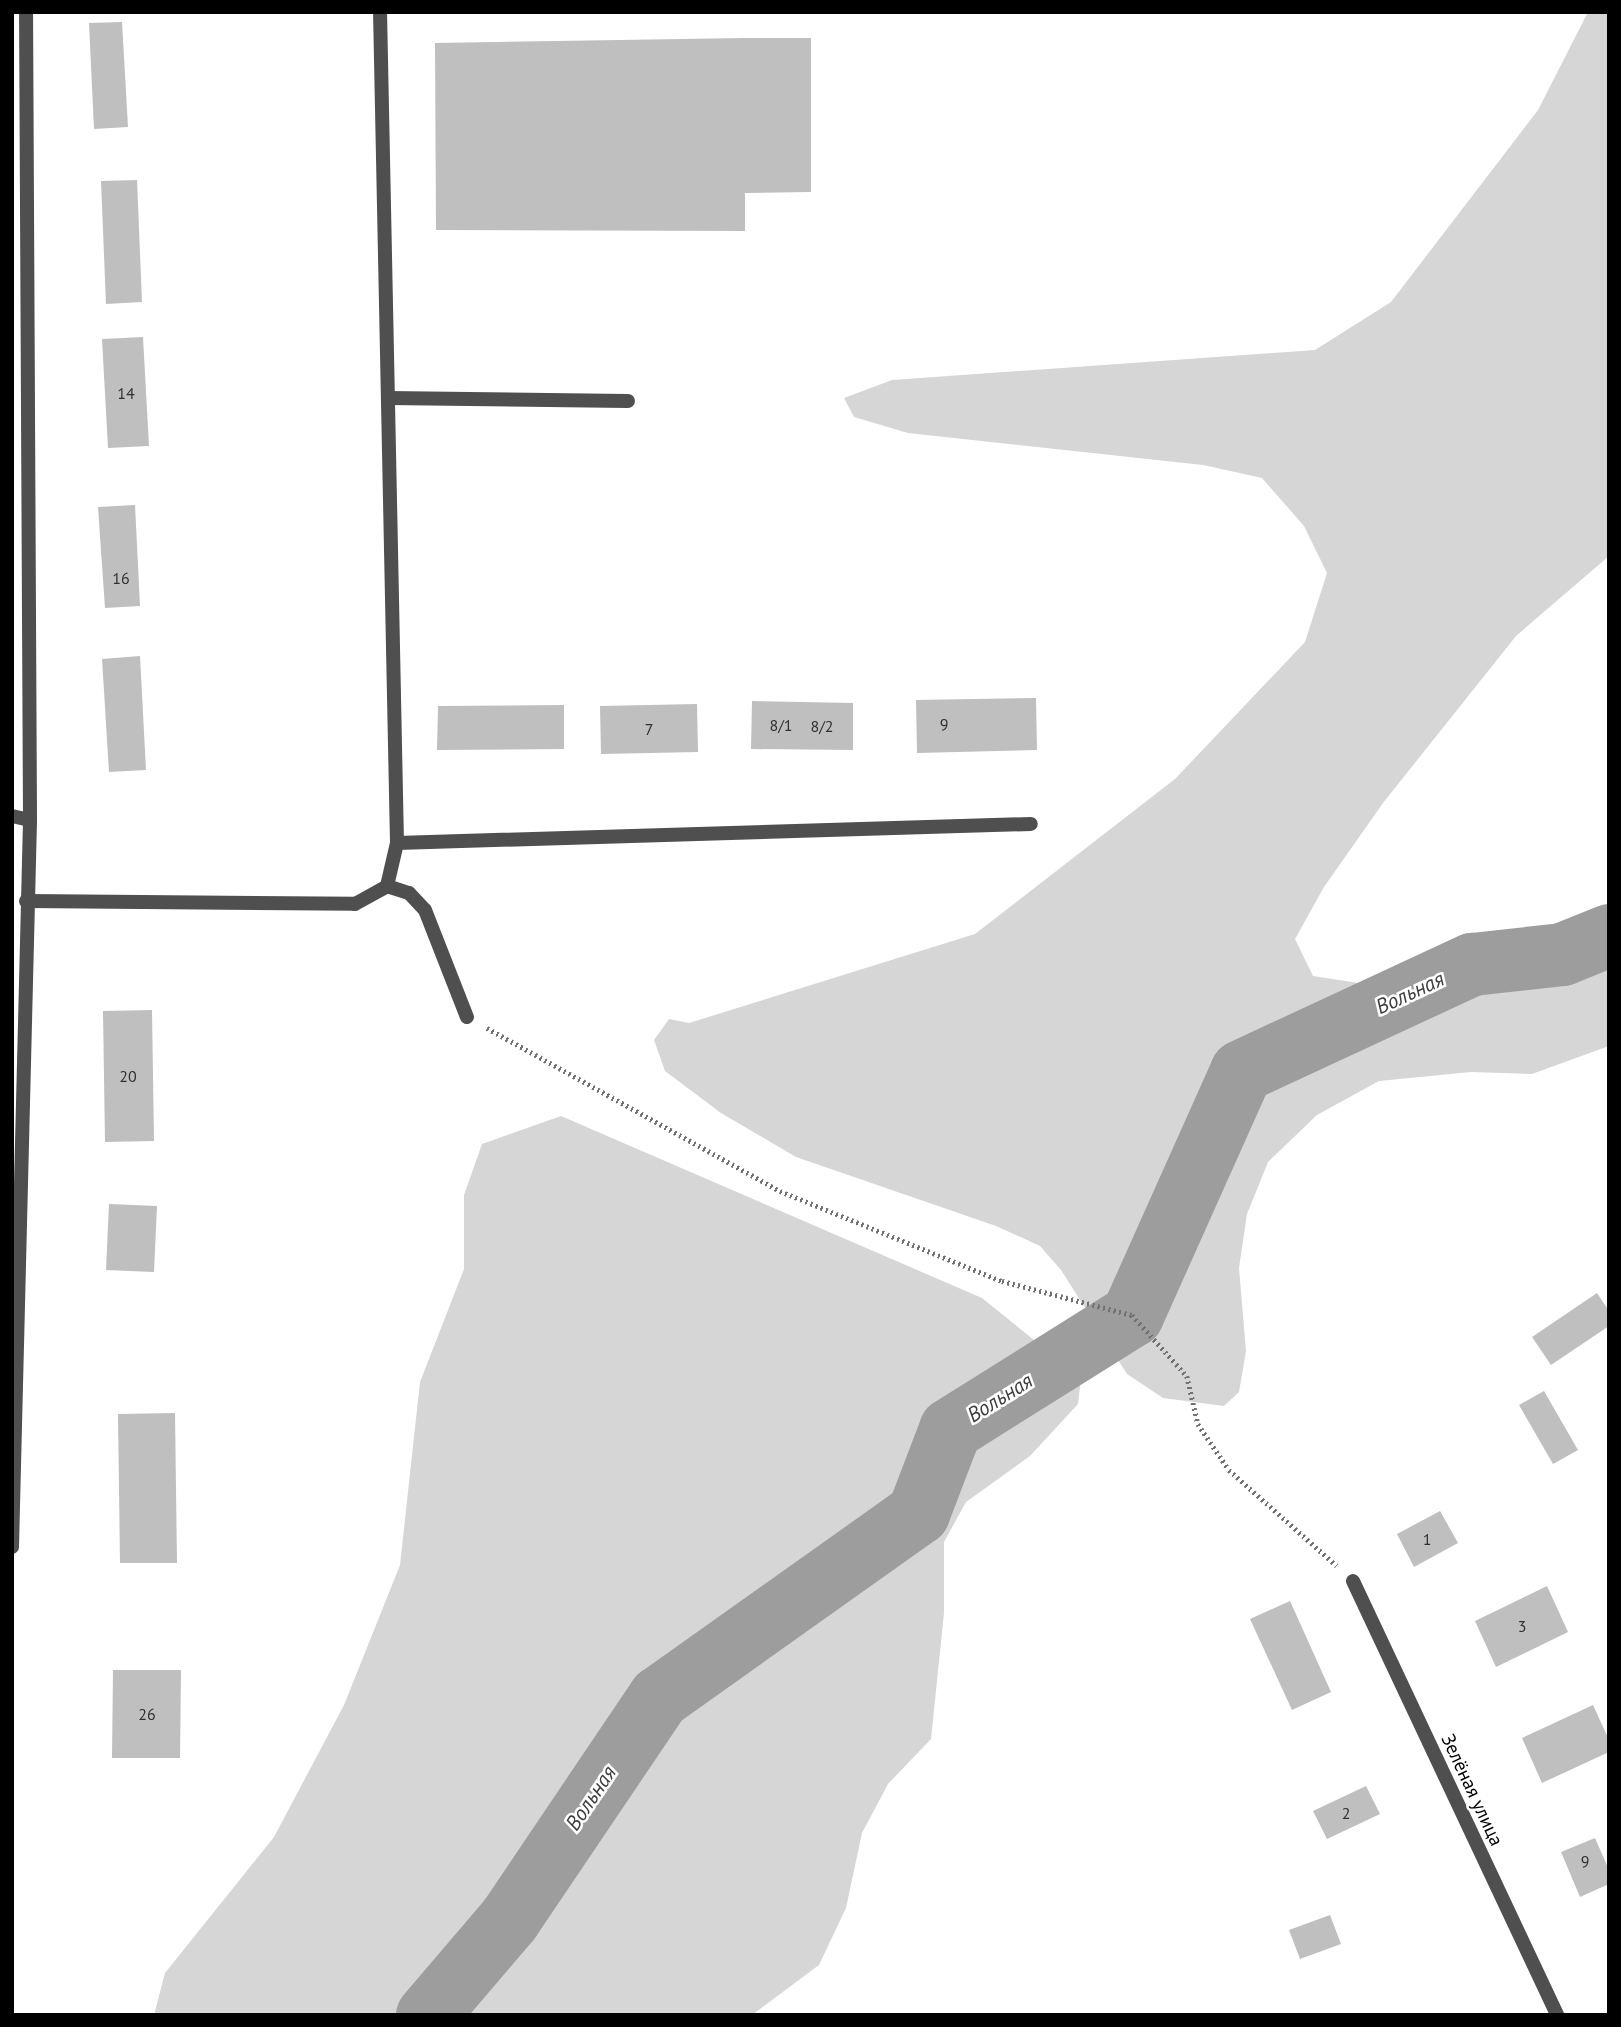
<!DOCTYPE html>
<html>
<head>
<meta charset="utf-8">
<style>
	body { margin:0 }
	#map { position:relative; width:1621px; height:2027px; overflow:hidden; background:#fff; font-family:"PT Sans",sans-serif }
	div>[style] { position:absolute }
	.green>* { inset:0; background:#d6d6d6 }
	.river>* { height:63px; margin:-31.5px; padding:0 31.5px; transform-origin:31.5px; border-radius:31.5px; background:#9d9d9d }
	.building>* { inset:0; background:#bfbfbf }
	.path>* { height:4.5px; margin-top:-2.25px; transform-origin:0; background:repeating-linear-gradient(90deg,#717171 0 2px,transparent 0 5.5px) }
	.lane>* { height:14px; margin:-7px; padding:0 7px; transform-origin:7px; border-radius:7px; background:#4f4f4f }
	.street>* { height:14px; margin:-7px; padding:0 7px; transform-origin:7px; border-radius:7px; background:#4f4f4f }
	span { translate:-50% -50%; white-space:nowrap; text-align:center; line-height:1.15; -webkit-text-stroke:5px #fff; paint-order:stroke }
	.number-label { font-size:16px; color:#303030 }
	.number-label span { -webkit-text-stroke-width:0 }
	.street-label { font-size:19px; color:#000 }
	.water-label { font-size:21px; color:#3e3e3e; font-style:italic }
	.frame { position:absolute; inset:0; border:14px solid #000; pointer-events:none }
</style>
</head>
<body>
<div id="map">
	<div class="green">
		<i style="clip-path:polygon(1588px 12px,1609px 12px,1609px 556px,1516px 636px,1383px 803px,1324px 887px,1295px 939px,1313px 976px,1391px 988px,1492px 943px,1609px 910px,1609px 1046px,1532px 1074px,1471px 1072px,1379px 1081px,1317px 1115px,1268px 1162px,1247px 1214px,1239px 1268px,1246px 1351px,1239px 1392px,1224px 1406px,1163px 1398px,1127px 1374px,1061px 1270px,1040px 1246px,996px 1226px,796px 1157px,721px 1113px,665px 1071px,654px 1040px,669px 1019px,689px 1023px,975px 934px,1175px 779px,1305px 642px,1327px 573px,1304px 526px,1262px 478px,1203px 465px,908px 433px,854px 417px,844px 398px,892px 380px,1315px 350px,1391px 302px,1538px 110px)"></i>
		<i style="clip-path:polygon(561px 1116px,982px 1298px,1081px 1378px,1078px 1404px,1030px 1456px,966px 1502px,944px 1542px,944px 1613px,931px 1739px,888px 1784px,862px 1833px,846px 1908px,819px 1965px,752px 2015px,154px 2015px,165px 1973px,274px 1837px,344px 1705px,400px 1565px,420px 1382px,464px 1269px,464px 1195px,482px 1144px)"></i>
	</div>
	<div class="river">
		<i style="left:427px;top:2015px;width:126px;rotate:-49.5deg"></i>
		<i style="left:509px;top:1919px;width:268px;rotate:-56deg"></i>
		<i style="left:659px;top:1697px;width:318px;rotate:-35.4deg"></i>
		<i style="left:918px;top:1513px;width:90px;rotate:-69.1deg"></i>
		<i style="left:950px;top:1429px;width:215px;rotate:-32.1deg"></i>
		<i style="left:1132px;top:1315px;width:267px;rotate:-65.9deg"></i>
		<i style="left:1241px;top:1071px;width:255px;rotate:-24.9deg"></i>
		<i style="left:1472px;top:964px;width:91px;rotate:-6.3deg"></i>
		<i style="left:1562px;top:954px;width:51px;rotate:-22deg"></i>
	</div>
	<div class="building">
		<i style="clip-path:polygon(122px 22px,128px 127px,94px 129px,89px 23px)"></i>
		<i style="clip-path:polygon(745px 38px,811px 38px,811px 192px,745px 193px,745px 231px,436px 230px,435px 43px)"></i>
		<i style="clip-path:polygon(137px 180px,142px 302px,106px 304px,101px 181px)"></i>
		<i style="clip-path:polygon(143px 337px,149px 446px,108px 448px,102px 339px)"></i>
		<i style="clip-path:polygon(135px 505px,140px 606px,105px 608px,98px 507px)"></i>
		<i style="clip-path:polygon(140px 656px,146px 770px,109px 772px,102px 659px)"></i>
		<i style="clip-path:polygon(1036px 698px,1037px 750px,917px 753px,916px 700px)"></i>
		<i style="clip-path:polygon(752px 701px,853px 703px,853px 750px,751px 749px)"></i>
		<i style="clip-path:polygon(697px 704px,698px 752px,601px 754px,600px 706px)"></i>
		<i style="clip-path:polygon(564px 705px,564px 749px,437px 750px,438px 706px)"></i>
		<i style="clip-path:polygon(152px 1010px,154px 1141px,105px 1142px,103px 1011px)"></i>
		<i style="clip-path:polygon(109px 1204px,157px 1206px,154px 1272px,106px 1270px)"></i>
		<i style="clip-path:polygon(1597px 1293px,1609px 1311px,1609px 1326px,1551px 1365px,1532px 1337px)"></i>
		<i style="clip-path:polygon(1544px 1391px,1578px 1450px,1553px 1464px,1519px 1405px)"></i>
		<i style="clip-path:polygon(175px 1413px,177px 1563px,120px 1563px,118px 1414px)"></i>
		<i style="clip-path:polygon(1440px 1511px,1458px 1543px,1414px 1567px,1397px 1534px)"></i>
		<i style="clip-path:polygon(1547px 1586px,1568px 1632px,1496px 1667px,1475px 1621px)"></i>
		<i style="clip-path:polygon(1290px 1601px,1331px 1692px,1292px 1710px,1250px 1619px)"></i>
		<i style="clip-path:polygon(113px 1670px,181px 1670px,180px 1758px,112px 1758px)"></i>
		<i style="clip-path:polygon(1593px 1705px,1609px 1740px,1609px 1752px,1542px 1783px,1522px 1738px)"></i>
		<i style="clip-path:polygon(1366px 1786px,1380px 1814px,1327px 1839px,1313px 1811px)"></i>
		<i style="clip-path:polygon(1595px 1838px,1609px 1870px,1609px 1884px,1580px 1897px,1561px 1852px)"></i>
		<i style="clip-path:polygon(1330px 1915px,1341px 1944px,1300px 1959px,1289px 1930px)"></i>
	</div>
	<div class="path">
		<i style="left:487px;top:1028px;width:335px;rotate:29.1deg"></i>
		<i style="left:780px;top:1191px;width:240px;rotate:22.1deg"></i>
		<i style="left:1002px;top:1281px;width:134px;rotate:14.7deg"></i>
		<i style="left:1132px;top:1315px;width:82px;rotate:48deg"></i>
		<i style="left:1187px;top:1376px;width:49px;rotate:77.1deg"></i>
		<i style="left:1198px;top:1424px;width:55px;rotate:56deg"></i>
		<i style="left:1229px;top:1470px;width:144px;rotate:41.6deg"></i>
	</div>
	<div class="lane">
		<i style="left:388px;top:398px;width:240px;rotate:0.7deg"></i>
		<i style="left:397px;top:843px;width:634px;rotate:-1.72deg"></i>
		<i style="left:387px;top:886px;width:23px;rotate:18deg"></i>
		<i style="left:409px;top:893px;width:23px;rotate:47deg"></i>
		<i style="left:425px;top:910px;width:115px;rotate:68.6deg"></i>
	</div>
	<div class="street">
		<i style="left:12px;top:816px;width:18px;rotate:13deg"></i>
		<i style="left:26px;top:901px;width:329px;rotate:0.5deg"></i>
		<i style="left:355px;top:904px;width:37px;rotate:-29deg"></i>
		<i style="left:387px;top:886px;width:44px;rotate:-76.9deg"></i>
		<i style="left:397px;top:843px;width:831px;rotate:-91.17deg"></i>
		<i style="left:12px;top:1547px;width:727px;rotate:-88.58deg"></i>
		<i style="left:30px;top:820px;width:808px;rotate:-90.28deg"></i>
		<i style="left:1353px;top:1581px;width:480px;rotate:64.8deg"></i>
	</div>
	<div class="number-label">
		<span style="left:126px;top:393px">14</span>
		<span style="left:121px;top:578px">16</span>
		<span style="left:944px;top:724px">9</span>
		<span style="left:781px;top:725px">8/1</span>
		<span style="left:822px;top:726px">8/2</span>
		<span style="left:649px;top:729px">7</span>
		<span style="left:128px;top:1076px">20</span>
		<span style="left:1427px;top:1539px">1</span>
		<span style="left:1522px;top:1626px">3</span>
		<span style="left:147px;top:1714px">26</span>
		<span style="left:1346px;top:1813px">2</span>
		<span style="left:1585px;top:1861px">9</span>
	</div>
	<div class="street-label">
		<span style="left:1472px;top:1790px;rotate:65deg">Зелёная улица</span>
	</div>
	<div class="water-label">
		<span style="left:1410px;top:993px;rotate:-25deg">Вольная</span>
		<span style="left:1000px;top:1398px;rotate:-32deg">Вольная</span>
		<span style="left:591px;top:1798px;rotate:-56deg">Вольная</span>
	</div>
	<div class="frame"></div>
</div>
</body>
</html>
